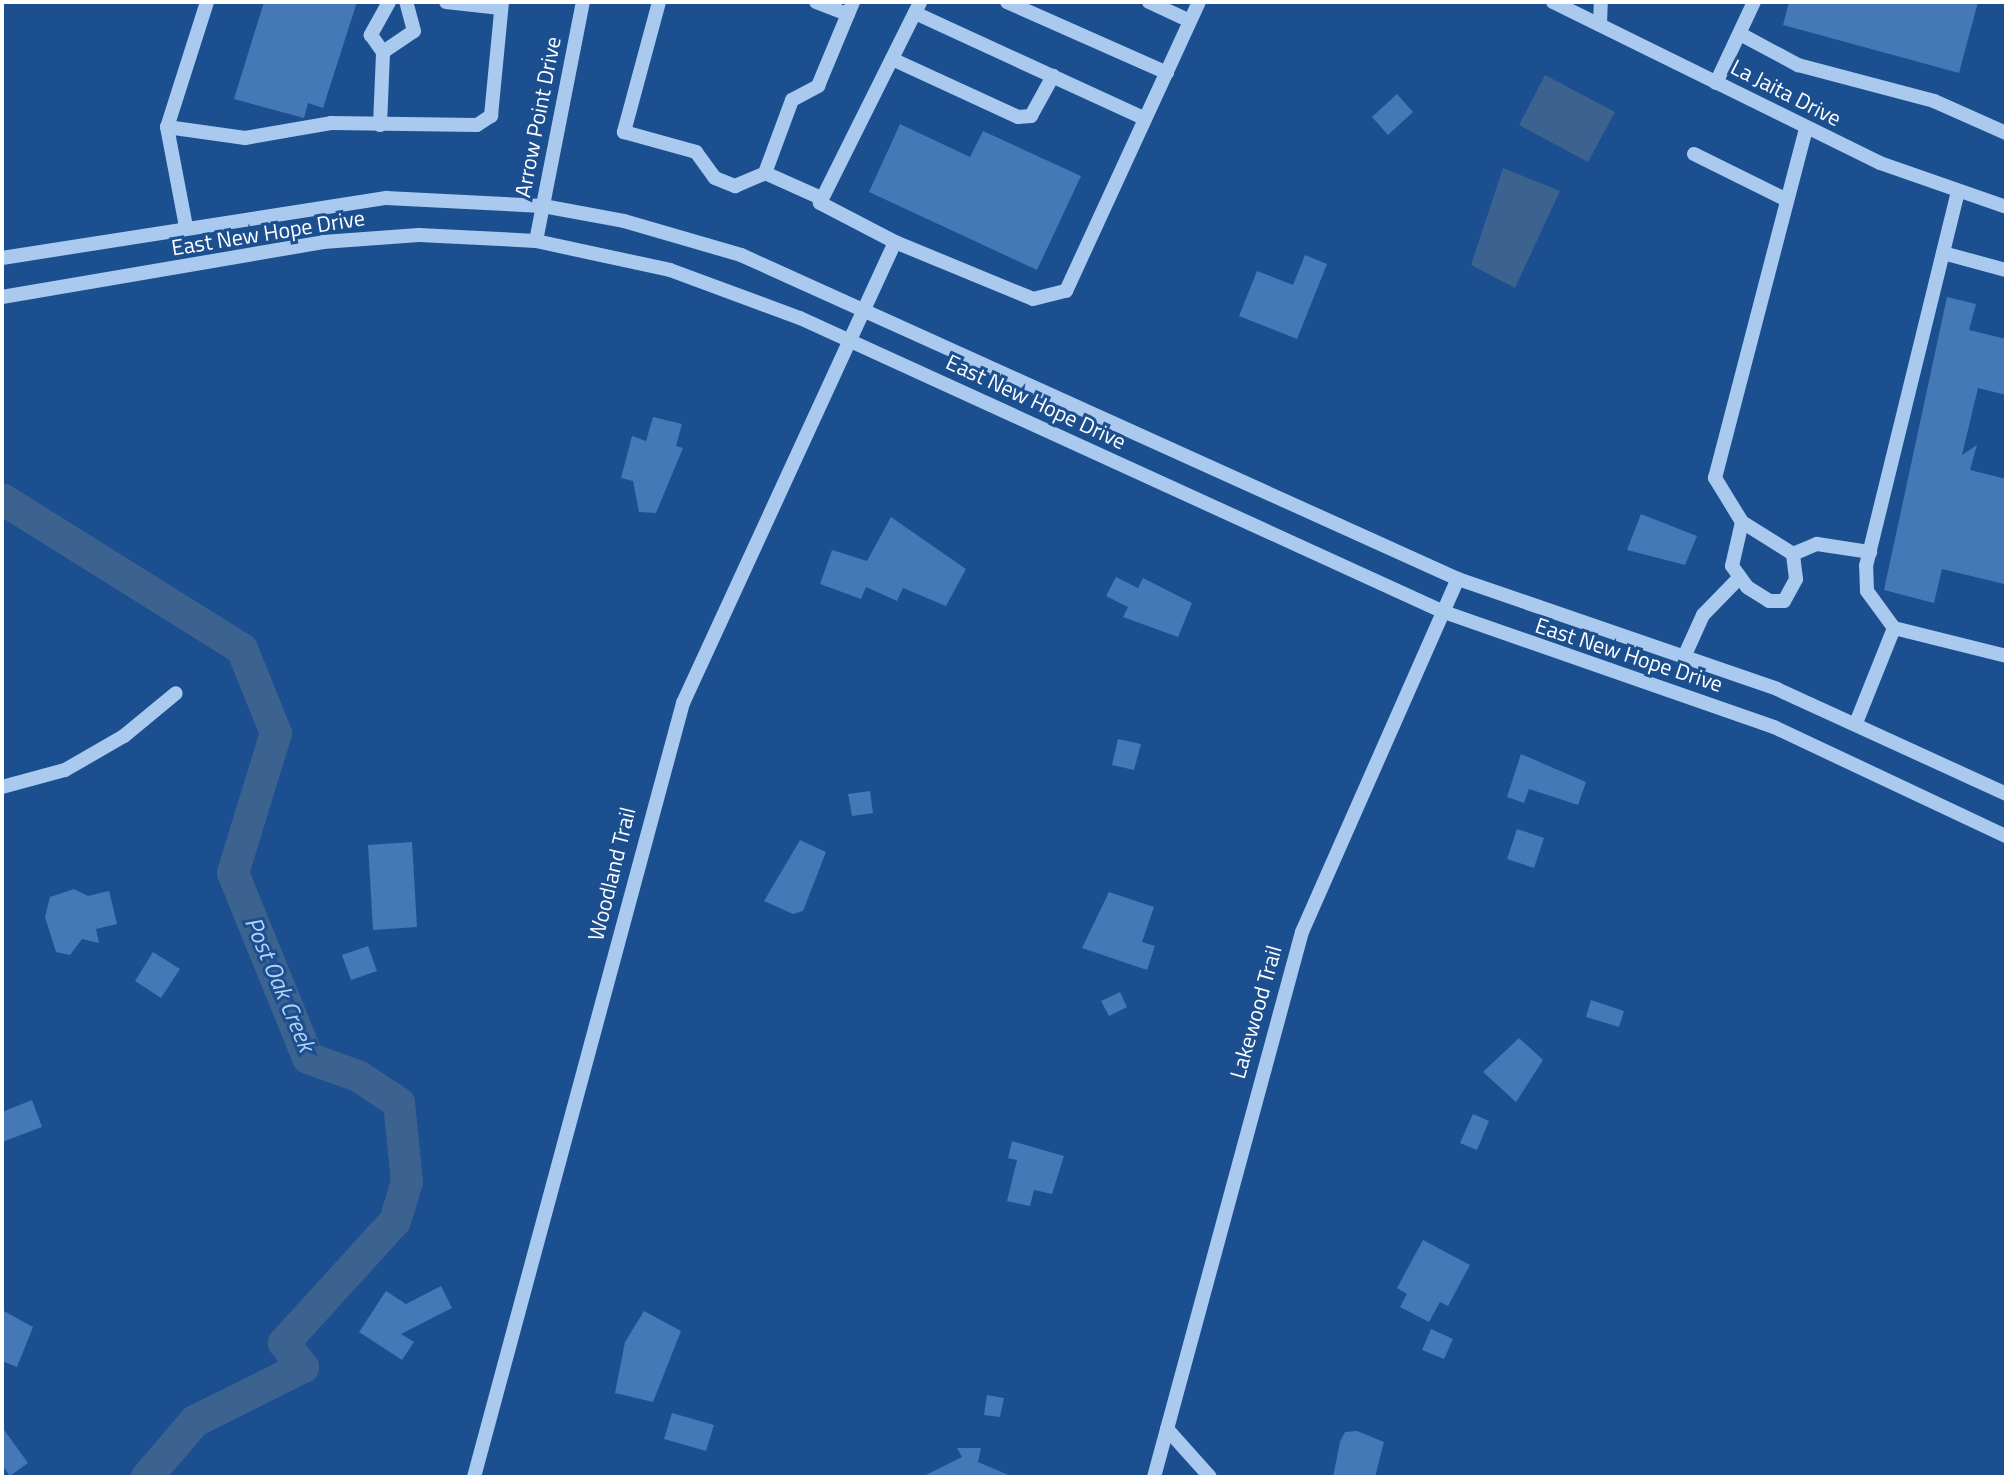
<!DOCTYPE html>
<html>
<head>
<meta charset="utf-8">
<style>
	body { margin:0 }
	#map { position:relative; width:2008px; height:1479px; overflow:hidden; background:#1b4f8f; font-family:"Titillium Web",sans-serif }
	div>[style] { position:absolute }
	.water>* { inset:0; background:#3c6290 }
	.river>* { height:32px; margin:-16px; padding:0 16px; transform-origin:16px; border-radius:16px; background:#3c6290 }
	.building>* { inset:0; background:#4478b7 }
	.minor>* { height:14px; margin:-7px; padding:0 7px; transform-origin:7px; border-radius:7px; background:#a9c9ee }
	span { translate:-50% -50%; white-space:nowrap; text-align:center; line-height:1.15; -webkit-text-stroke:6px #1b4f8f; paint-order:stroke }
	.street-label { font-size:22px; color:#fff }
	.water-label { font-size:24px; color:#b5d3f5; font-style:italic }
	.frame { position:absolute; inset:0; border:4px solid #fff; pointer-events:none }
</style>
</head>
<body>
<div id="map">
	<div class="water">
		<i style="clip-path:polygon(1545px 75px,1615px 112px,1588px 162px,1519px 125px)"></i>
		<i style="clip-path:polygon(1503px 168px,1560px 191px,1515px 288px,1471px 265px)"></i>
	</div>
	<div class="river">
		<i style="left:2px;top:499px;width:283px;rotate:32deg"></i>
		<i style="left:242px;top:649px;width:91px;rotate:68deg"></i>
		<i style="left:276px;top:733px;width:146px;rotate:107.1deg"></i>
		<i style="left:233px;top:873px;width:200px;rotate:67.9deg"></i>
		<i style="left:308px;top:1058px;width:53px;rotate:19.8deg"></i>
		<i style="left:358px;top:1076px;width:49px;rotate:33.4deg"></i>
		<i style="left:399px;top:1103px;width:79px;rotate:84.2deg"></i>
		<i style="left:407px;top:1182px;width:41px;rotate:107.1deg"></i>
		<i style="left:395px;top:1221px;width:165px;rotate:132.3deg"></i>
		<i style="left:284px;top:1343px;width:31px;rotate:52deg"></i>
		<i style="left:303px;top:1367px;width:121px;rotate:153.4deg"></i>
		<i style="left:195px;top:1421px;width:74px;rotate:130.6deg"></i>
	</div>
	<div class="building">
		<i style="clip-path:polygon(264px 2px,357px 2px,323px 108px,308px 103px,304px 118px,234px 99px)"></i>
		<i style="clip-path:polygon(1789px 2px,1978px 2px,1959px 73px,1783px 25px)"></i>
		<i style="clip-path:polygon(1397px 94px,1413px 112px,1388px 135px,1372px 117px)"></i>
		<i style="clip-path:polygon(900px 124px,970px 157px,983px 131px,1081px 176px,1037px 270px,869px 192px)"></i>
		<i style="clip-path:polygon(1305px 255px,1327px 264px,1297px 339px,1239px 316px,1257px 271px,1293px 285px)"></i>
		<i style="clip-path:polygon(1947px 297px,1976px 304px,1969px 330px,2006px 339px,2006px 395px,1978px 388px,1962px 455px,1977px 445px,1970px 470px,2006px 479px,2006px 575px,2004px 584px,1942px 569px,1934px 603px,1884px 590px)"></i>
		<i style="clip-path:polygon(653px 417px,682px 424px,676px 446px,683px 448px,656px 513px,639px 512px,633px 481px,621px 478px,632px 436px,646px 441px)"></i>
		<i style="clip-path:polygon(1641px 514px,1697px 536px,1685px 565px,1627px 550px)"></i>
		<i style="clip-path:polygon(891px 517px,966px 569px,946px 606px,903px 588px,897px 601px,866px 587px,861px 599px,820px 584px,832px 550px,867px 561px)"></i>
		<i style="clip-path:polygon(1116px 577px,1138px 588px,1143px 578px,1192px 603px,1178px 637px,1123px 617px,1128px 607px,1106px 596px)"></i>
		<i style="clip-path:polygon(1118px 739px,1141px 744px,1134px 770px,1112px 765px)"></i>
		<i style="clip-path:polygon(1521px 754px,1586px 782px,1578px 805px,1529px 789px,1524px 803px,1507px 797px)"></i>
		<i style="clip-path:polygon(870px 791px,873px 813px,852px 816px,848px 794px)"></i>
		<i style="clip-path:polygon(1517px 829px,1544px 838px,1534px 868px,1507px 859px)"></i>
		<i style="clip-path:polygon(800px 840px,826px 852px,803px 911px,793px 914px,764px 901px)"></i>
		<i style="clip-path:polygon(412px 842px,417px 927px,373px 930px,368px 845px)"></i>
		<i style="clip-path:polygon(74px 889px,88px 896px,109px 891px,117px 924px,96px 929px,99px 943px,82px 939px,70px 955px,56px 952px,45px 917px,50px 897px)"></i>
		<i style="clip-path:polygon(1109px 892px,1154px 907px,1142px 942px,1155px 946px,1147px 970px,1082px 948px)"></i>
		<i style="clip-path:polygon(368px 946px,377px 971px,351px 980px,342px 955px)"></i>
		<i style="clip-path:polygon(153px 952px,180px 969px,161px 998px,135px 981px)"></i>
		<i style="clip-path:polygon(1120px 992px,1127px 1007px,1109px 1016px,1101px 1001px)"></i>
		<i style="clip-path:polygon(1591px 1000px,1624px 1011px,1619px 1027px,1586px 1017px)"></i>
		<i style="clip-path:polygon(1519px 1038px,1543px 1060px,1516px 1102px,1483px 1072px)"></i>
		<i style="clip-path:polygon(32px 1100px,42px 1127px,2px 1142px,2px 1112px)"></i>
		<i style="clip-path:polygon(1473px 1114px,1489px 1121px,1477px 1150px,1460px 1143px)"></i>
		<i style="clip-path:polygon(1012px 1141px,1064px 1156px,1052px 1194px,1034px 1190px,1030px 1206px,1007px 1201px,1017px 1160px,1008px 1158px)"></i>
		<i style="clip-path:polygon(1423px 1240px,1470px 1265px,1448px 1306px,1440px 1302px,1429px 1322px,1400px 1307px,1407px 1294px,1397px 1288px)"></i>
		<i style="clip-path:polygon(441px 1286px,452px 1308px,401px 1334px,414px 1342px,402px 1360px,359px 1332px,386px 1291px,406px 1304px)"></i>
		<i style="clip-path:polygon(2px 1310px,33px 1327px,17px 1367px,2px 1361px)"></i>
		<i style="clip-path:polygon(644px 1311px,681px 1331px,653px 1402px,615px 1393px,625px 1342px)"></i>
		<i style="clip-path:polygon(1431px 1329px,1453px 1339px,1444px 1359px,1422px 1350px)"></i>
		<i style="clip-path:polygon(987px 1395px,1004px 1398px,1000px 1417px,984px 1415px)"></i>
		<i style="clip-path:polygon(672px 1413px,714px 1425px,706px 1451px,664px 1439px)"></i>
		<i style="clip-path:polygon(2px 1427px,28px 1463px,10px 1476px,2px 1465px)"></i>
		<i style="clip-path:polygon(1357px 1431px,1384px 1442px,1375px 1477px,1333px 1477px,1340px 1442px,1345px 1432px)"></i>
		<i style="clip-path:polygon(957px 1448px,981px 1448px,978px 1462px,1013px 1477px,922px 1477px,962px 1457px)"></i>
	</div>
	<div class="minor">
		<i style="left:207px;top:2px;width:131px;rotate:107.7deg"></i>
		<i style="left:167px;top:127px;width:79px;rotate:8deg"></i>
		<i style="left:245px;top:138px;width:87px;rotate:-9.9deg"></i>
		<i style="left:331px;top:123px;width:146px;rotate:0.8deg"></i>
		<i style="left:477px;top:125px;width:17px;rotate:-33deg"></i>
		<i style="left:491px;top:116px;width:115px;rotate:-84.5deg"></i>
		<i style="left:389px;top:2px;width:38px;rotate:119deg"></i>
		<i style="left:371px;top:35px;width:21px;rotate:55deg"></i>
		<i style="left:383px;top:52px;width:37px;rotate:-34deg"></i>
		<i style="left:414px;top:31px;width:30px;rotate:-105deg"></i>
		<i style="left:446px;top:2px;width:55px;rotate:6.2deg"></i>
		<i style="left:659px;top:2px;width:135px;rotate:105.1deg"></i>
		<i style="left:624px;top:132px;width:75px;rotate:15.5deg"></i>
		<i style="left:696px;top:152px;width:32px;rotate:54deg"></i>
		<i style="left:715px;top:178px;width:22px;rotate:22deg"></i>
		<i style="left:735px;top:186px;width:33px;rotate:-23deg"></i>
		<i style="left:816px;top:2px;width:34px;rotate:21deg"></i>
		<i style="left:848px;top:14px;width:13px;rotate:-67deg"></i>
		<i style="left:1007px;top:2px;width:175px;rotate:23.9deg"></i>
		<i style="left:1149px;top:2px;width:45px;rotate:24.9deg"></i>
		<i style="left:1553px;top:2px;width:364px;rotate:26.2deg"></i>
		<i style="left:1880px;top:163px;width:133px;rotate:19.2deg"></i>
		<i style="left:915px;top:13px;width:253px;rotate:24.7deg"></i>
		<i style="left:1600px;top:25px;width:23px;rotate:-88deg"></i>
		<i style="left:1742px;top:35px;width:64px;rotate:28.2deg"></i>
		<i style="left:1798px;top:65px;width:141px;rotate:14.8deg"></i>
		<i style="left:1934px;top:101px;width:79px;rotate:24deg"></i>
		<i style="left:892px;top:59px;width:139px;rotate:24.7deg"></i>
		<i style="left:1018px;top:117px;width:13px;rotate:-4deg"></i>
		<i style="left:1031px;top:116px;width:46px;rotate:-61.2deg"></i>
		<i style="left:1716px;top:83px;width:89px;rotate:-64.9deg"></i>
		<i style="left:380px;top:125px;width:73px;rotate:-87.6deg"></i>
		<i style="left:167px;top:127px;width:102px;rotate:79.2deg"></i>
		<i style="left:1694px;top:154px;width:99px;rotate:26.3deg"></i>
		<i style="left:821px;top:198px;width:61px;rotate:-155.9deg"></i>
		<i style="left:765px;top:173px;width:78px;rotate:-69.7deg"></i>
		<i style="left:792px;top:100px;width:30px;rotate:-28deg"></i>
		<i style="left:818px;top:86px;width:78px;rotate:-67.4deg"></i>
		<i style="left:536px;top:241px;width:244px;rotate:-78.9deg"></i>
		<i style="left:895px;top:242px;width:85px;rotate:-152.5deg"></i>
		<i style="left:820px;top:203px;width:225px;rotate:-63.5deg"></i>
		<i style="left:1943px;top:253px;width:65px;rotate:15.1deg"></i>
		<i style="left:2px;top:258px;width:389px;rotate:-8.9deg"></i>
		<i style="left:386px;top:198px;width:157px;rotate:2.9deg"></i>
		<i style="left:543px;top:206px;width:82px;rotate:10.5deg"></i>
		<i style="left:624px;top:221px;width:122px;rotate:16.2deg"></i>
		<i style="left:741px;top:255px;width:787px;rotate:24.32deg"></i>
		<i style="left:1458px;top:579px;width:337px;rotate:19deg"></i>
		<i style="left:1777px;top:689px;width:252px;rotate:24.6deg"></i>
		<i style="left:2px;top:297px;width:326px;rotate:-9.7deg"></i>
		<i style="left:323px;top:242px;width:96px;rotate:-4.2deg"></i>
		<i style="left:419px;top:235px;width:117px;rotate:2.9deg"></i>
		<i style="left:536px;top:241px;width:137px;rotate:12.2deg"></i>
		<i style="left:670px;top:270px;width:139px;rotate:20.3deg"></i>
		<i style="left:800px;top:318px;width:708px;rotate:24.54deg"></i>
		<i style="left:1444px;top:612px;width:349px;rotate:19.2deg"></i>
		<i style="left:1774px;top:727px;width:256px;rotate:25.2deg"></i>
		<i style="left:1742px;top:522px;width:52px;rotate:-121.5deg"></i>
		<i style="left:1715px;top:478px;width:361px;rotate:-75.4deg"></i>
		<i style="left:1793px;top:554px;width:60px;rotate:-147.9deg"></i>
		<i style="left:1742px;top:522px;width:45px;rotate:102.8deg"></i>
		<i style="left:1732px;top:566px;width:26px;rotate:54deg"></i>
		<i style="left:1747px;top:587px;width:26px;rotate:32deg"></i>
		<i style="left:1769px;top:601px;width:15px"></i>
		<i style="left:1784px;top:601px;width:25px;rotate:-61deg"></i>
		<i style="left:1796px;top:579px;width:25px;rotate:-97deg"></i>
		<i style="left:1793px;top:554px;width:26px;rotate:-23deg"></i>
		<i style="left:1817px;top:544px;width:54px;rotate:8.6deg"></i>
		<i style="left:1894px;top:628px;width:115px;rotate:14deg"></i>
		<i style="left:1684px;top:657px;width:46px;rotate:-65.7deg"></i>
		<i style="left:1703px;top:615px;width:53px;rotate:-45.8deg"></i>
		<i style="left:1856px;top:723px;width:102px;rotate:-68.2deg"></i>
		<i style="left:1894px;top:628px;width:46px;rotate:-126.1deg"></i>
		<i style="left:1867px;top:591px;width:25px;rotate:-92deg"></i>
		<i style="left:1866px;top:566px;width:385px;rotate:-76.2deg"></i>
		<i style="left:2px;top:787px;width:65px;rotate:-15.1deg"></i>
		<i style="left:65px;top:770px;width:68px;rotate:-30deg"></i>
		<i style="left:124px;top:736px;width:67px;rotate:-39.6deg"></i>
		<i style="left:1167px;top:1429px;width:64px;rotate:48.1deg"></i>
		<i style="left:474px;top:1477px;width:802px;rotate:-74.89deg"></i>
		<i style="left:683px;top:703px;width:507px;rotate:-65.3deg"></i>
		<i style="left:895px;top:242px;width:149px;rotate:22.4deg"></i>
		<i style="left:1033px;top:299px;width:34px;rotate:-14deg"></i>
		<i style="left:1066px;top:291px;width:318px;rotate:-65.3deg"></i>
		<i style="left:1154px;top:1477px;width:565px;rotate:-74.81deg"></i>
		<i style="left:1302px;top:932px;width:386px;rotate:-66.2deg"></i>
	</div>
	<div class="street-label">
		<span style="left:1786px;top:93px;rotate:27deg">La Jaita Drive</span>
		<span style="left:538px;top:117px;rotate:-79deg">Arrow Point Drive</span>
		<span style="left:268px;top:233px;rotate:-9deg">East New Hope Drive</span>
		<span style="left:1036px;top:402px;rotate:25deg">East New Hope Drive</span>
		<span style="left:1629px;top:655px;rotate:18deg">East New Hope Drive</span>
		<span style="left:612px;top:874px;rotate:-76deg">Woodland Trail</span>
		<span style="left:1256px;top:1012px;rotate:-74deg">Lakewood Trail</span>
	</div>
	<div class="water-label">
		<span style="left:280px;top:984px;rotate:67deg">Post Oak Creek</span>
	</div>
	<div class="frame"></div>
</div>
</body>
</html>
